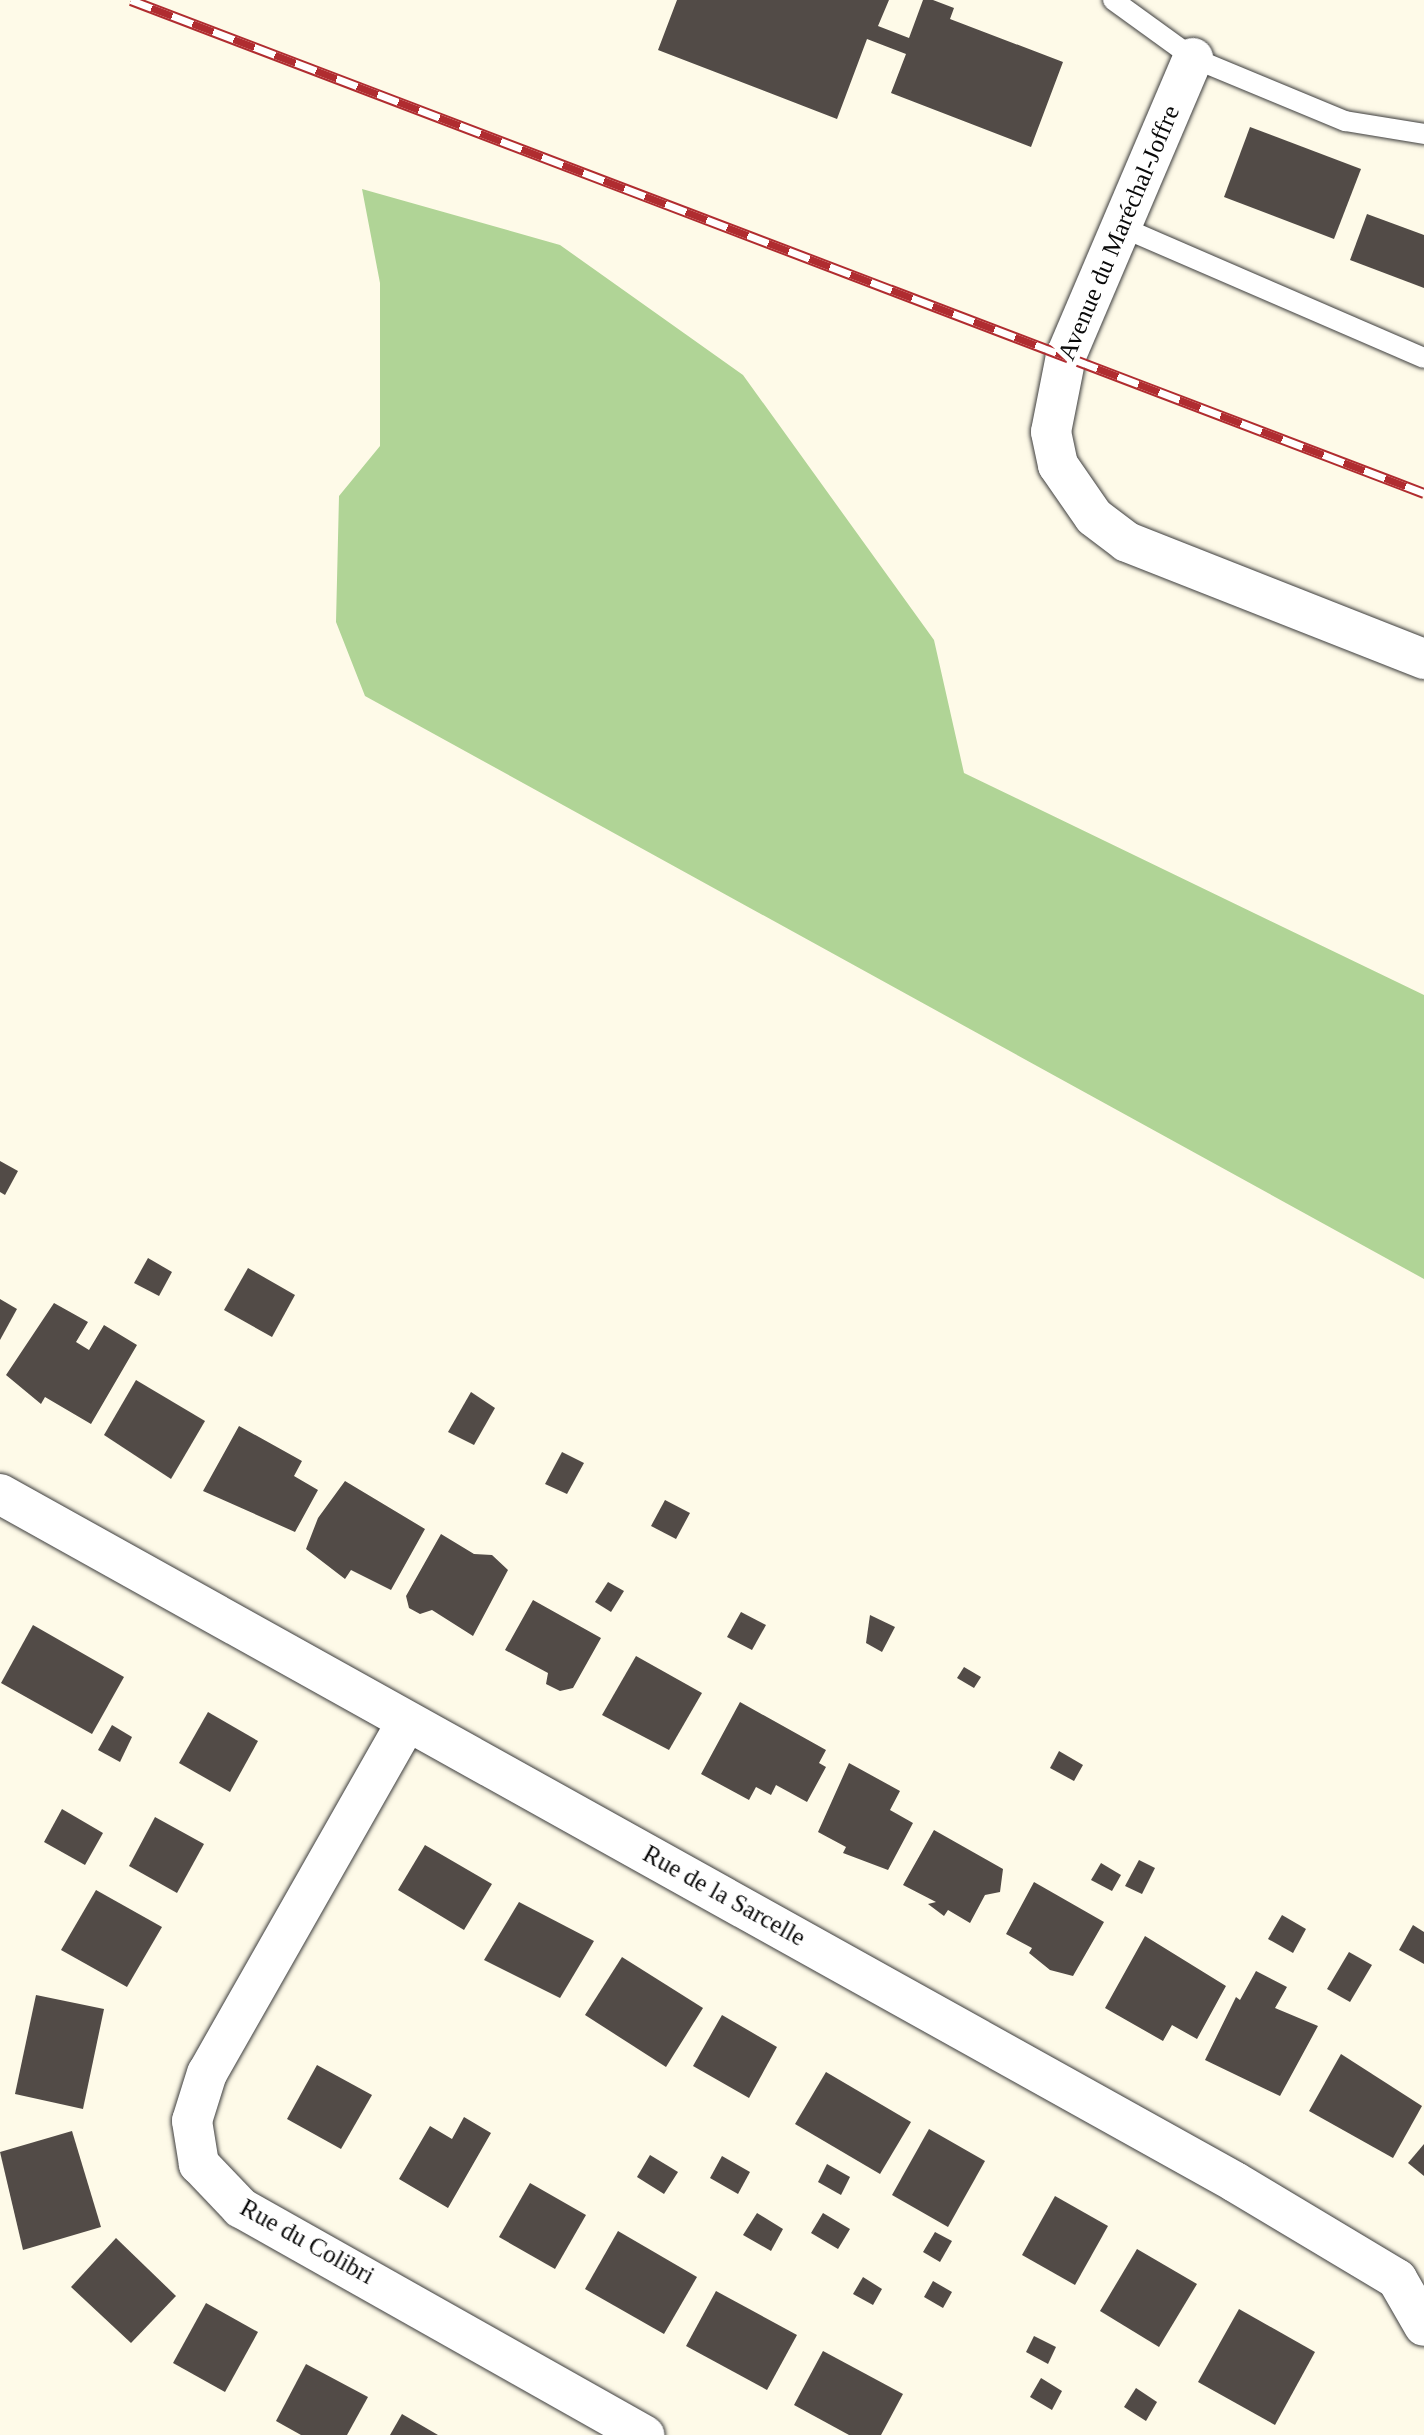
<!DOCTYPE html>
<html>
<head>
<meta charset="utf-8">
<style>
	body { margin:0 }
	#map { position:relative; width:1424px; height:2435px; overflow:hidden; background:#fefae8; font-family:Georgia,serif }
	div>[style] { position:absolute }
	.forest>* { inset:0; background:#b0d496 }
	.building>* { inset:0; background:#524b47 }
	.roads { filter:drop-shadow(0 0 2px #3d3d3d) drop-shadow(0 0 2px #3d3d3d) }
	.service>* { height:20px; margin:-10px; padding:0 10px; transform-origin:10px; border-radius:10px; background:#fff }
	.minor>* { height:40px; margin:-20px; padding:0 20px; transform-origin:20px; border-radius:20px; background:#fff }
	.rail>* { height:11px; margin-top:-5.5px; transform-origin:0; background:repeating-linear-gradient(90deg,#fff 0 22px,#b02c30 0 44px); box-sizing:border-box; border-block:2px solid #b02c30 }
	span { translate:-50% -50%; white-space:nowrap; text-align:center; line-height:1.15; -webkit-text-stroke:10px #fff; paint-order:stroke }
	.street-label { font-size:25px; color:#0a0a0a }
</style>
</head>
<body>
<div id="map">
	<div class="forest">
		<i style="clip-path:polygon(362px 189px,560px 245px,743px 375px,934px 640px,964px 773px,1424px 995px,1424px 1279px,365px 696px,336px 622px,339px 496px,380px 446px,380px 283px)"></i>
	</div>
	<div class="building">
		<i style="clip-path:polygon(677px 0,889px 0,878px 26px,909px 38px,923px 0,933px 0,954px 8px,950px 19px,1063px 62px,1031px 147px,891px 93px,906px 54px,867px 39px,837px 119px,658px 50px)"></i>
		<i style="clip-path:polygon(1250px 127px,1361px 169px,1334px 239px,1224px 197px)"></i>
		<i style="clip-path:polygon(1367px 214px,1424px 235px,1424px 288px,1350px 260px)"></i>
		<i style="clip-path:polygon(0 1161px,18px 1171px,5px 1195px,0 1192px)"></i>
		<i style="clip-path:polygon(148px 1258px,172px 1272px,159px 1296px,134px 1283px)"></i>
		<i style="clip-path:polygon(248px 1268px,295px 1295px,272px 1337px,224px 1310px)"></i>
		<i style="clip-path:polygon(0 1299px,17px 1309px,0 1340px)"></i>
		<i style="clip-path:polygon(54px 1303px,88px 1322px,76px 1342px,89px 1350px,104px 1325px,137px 1345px,91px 1424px,45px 1397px,41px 1404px,6px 1375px)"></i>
		<i style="clip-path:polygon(136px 1380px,205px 1421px,171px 1479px,104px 1435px)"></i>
		<i style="clip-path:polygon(471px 1392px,495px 1408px,474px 1445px,448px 1432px)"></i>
		<i style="clip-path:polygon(239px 1426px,302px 1461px,294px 1476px,318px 1490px,295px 1532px,203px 1491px)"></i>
		<i style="clip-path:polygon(562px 1452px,584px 1463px,567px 1494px,545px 1484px)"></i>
		<i style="clip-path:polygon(345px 1481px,425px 1529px,391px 1590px,351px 1570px,345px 1579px,306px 1549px,318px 1518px)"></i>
		<i style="clip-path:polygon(665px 1500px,690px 1513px,676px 1539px,651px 1526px)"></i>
		<i style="clip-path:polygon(441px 1534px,474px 1554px,492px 1555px,508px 1570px,473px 1636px,432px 1610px,420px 1614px,409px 1608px,406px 1596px)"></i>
		<i style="clip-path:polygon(608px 1582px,624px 1591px,611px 1612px,595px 1602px)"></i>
		<i style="clip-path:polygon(533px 1600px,601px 1638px,573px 1688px,560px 1691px,546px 1684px,548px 1673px,505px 1650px)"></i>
		<i style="clip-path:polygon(741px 1612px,766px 1625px,752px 1650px,727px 1637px)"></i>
		<i style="clip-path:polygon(870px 1615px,895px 1627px,882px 1652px,866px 1643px)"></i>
		<i style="clip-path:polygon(33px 1625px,124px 1677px,92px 1734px,1px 1683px)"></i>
		<i style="clip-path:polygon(636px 1656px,702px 1693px,669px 1750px,602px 1715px)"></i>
		<i style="clip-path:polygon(964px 1667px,981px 1677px,974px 1688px,957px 1678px)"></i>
		<i style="clip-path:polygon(740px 1702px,826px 1750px,819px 1763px,826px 1767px,807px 1802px,776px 1785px,771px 1795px,756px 1787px,749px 1800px,701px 1774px)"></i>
		<i style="clip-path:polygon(208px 1712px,258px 1741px,230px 1792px,179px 1763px)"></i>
		<i style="clip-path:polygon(112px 1725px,132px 1737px,120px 1762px,98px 1750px)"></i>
		<i style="clip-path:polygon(1059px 1751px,1083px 1765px,1074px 1781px,1050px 1768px)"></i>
		<i style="clip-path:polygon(849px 1763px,900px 1791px,890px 1810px,913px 1823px,888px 1870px,843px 1853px,846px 1847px,818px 1832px)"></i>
		<i style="clip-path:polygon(62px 1809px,103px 1833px,85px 1865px,44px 1842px)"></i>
		<i style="clip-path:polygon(155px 1817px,204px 1844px,177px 1893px,129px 1866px)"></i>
		<i style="clip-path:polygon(934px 1830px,1003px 1869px,1000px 1892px,985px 1895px,970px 1923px,948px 1910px,944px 1916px,928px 1904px,936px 1902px,903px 1885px)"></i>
		<i style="clip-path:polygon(425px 1845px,492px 1884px,464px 1930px,398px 1890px)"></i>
		<i style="clip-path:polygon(1139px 1860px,1155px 1868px,1142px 1894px,1125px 1886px)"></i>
		<i style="clip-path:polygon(1101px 1863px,1121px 1875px,1112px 1891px,1091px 1880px)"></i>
		<i style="clip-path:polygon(1034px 1882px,1104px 1922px,1073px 1976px,1050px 1970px,1029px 1953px,1032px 1948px,1006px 1934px)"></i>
		<i style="clip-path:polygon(96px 1890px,162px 1927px,127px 1987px,61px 1950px)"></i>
		<i style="clip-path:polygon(519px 1902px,594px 1941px,560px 1998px,484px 1960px)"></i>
		<i style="clip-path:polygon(1282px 1915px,1306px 1929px,1293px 1953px,1268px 1939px)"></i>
		<i style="clip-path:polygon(1413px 1925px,1424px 1932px,1424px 1964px,1399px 1950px)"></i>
		<i style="clip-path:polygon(1145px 1936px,1226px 1986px,1197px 2039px,1172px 2025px,1163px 2041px,1105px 2008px)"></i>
		<i style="clip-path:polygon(1349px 1952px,1372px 1965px,1350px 2002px,1327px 1989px)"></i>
		<i style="clip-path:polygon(622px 1957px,703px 2008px,666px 2067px,585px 2015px)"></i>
		<i style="clip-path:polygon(1256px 1971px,1287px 1987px,1275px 2008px,1318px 2026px,1280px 2096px,1205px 2060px,1236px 1997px,1240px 2000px)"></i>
		<i style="clip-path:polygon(36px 1995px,104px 2009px,83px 2109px,15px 2094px)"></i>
		<i style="clip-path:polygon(722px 2015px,777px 2047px,749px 2098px,693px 2066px)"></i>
		<i style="clip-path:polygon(1341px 2054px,1422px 2106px,1393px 2158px,1309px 2111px)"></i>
		<i style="clip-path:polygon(317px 2065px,372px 2095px,341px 2149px,287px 2119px)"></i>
		<i style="clip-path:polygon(826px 2072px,911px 2122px,880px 2174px,795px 2124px)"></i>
		<i style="clip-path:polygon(464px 2117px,491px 2133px,448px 2208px,399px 2179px,430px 2126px,452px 2139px)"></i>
		<i style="clip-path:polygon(929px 2129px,985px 2161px,948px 2227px,892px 2195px)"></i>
		<i style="clip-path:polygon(72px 2131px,101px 2227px,23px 2250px,0 2152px)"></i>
		<i style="clip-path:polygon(1424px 2144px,1424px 2176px,1408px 2163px)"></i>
		<i style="clip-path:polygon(650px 2155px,678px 2172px,664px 2194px,637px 2177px)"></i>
		<i style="clip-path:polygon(722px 2156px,750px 2172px,738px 2194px,710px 2178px)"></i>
		<i style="clip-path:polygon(827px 2164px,850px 2177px,841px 2195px,818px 2182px)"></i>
		<i style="clip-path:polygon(530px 2183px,586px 2215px,555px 2269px,499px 2237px)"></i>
		<i style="clip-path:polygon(1055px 2196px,1108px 2226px,1075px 2285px,1022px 2255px)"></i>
		<i style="clip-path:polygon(757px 2213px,783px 2229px,771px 2251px,743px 2235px)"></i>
		<i style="clip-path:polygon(823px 2213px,850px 2229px,838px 2249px,811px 2233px)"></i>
		<i style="clip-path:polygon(618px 2231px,697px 2277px,664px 2334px,585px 2289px)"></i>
		<i style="clip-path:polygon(935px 2232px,952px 2241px,940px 2262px,923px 2252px)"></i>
		<i style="clip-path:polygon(116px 2238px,176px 2296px,131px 2343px,71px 2287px)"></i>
		<i style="clip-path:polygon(1137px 2249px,1197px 2284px,1159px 2347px,1100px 2311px)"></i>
		<i style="clip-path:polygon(863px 2277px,882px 2289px,873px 2305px,853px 2294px)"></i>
		<i style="clip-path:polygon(933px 2281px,952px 2292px,943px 2308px,924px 2297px)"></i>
		<i style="clip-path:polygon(716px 2291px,797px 2335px,767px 2390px,686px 2346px)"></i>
		<i style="clip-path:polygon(206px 2303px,258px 2332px,225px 2392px,173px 2363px)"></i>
		<i style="clip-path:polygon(1239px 2309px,1315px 2352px,1275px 2425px,1198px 2382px)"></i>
		<i style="clip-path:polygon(1034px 2336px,1056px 2347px,1048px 2364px,1026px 2352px)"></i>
		<i style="clip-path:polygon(823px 2351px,903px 2394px,881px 2435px,849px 2435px,794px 2405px)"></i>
		<i style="clip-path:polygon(306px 2364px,368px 2397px,347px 2435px,301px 2435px,276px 2421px)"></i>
		<i style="clip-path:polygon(1041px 2378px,1062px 2391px,1052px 2410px,1030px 2397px)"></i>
		<i style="clip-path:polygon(1136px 2388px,1157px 2402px,1146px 2421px,1124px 2407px)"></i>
		<i style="clip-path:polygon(402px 2414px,438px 2435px,390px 2435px)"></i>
	</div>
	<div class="roads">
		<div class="service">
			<i style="left:1113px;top:0;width:99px;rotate:35.9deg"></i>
			<i style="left:1193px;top:58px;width:165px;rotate:22.5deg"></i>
			<i style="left:1345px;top:121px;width:80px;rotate:9.3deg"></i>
			<i style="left:1119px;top:226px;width:332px;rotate:23.4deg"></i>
		</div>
		<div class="minor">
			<i style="left:1193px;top:58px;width:324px;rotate:113.1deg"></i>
			<i style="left:1066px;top:356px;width:77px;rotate:101.2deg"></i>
			<i style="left:1051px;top:432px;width:34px;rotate:78deg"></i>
			<i style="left:1058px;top:465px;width:63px;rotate:55.3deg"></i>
			<i style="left:1094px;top:517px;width:41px;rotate:37.1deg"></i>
			<i style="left:1127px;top:542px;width:319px;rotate:21.5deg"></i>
			<i style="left:0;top:1494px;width:1414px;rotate:29.12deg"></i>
			<i style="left:1235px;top:2182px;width:189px;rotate:30.9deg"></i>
			<i style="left:1397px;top:2279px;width:54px;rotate:60.1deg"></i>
			<i style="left:405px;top:1725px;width:400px;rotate:119.6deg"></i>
			<i style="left:207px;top:2073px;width:50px;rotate:107.4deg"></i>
			<i style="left:192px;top:2121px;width:44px;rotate:80.8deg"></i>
			<i style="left:199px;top:2164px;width:61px;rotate:46.3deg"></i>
			<i style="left:241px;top:2208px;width:463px;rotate:29.4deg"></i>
		</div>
	</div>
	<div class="rail">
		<i style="left:131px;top:0;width:1384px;rotate:20.87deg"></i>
	</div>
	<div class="street-label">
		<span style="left:1119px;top:233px;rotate:-67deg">Avenue du Maréchal-Joffre</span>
		<span style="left:724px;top:1896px;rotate:29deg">Rue de la Sarcelle</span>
		<span style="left:307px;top:2242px;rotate:29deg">Rue du Colibri</span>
	</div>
</div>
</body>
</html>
